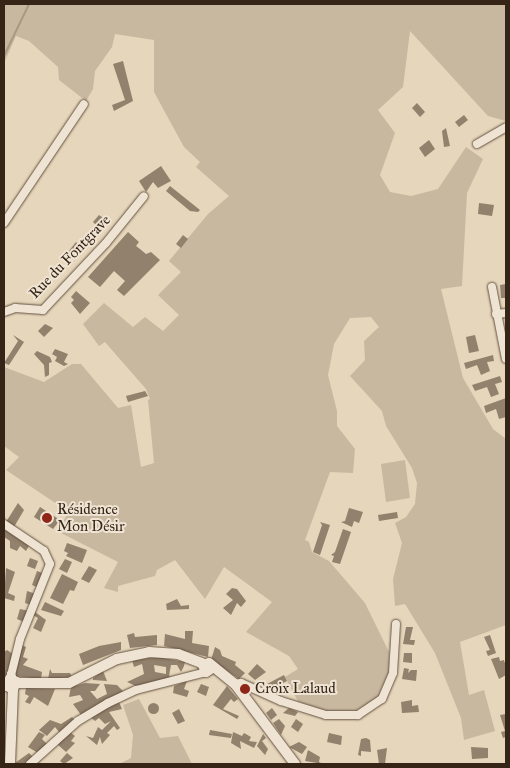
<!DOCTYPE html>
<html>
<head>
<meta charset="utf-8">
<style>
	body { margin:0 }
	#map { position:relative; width:510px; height:768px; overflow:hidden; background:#e6d6bb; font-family:"IM FELL Great Primer",serif }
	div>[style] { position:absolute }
	.green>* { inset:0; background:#c8b89f }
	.stream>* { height:2px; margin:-1px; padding:0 1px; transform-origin:1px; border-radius:1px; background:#aa9983 }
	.building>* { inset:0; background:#92816c }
	.round { border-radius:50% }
	.roads { filter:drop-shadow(0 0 1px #62503f) drop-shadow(0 0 1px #62503f) }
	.minor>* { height:8px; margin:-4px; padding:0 4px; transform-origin:4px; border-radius:4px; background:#efe4d3 }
	.secondary>* { height:10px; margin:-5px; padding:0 5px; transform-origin:5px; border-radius:5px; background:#efe4d3 }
	.dots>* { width:14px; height:14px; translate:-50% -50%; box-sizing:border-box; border:2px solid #efe4d3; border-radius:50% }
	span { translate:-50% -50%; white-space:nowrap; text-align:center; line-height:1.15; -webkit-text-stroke:4px #efe4d3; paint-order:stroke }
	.street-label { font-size:15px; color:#362416 }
	.poi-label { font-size:15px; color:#362416 }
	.left { translate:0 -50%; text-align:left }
	.frame { position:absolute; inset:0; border:5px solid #362416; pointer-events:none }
</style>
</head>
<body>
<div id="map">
	<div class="green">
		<i style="clip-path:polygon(4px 4px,506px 4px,506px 121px,488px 116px,410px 31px,403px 87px,378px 110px,395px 133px,380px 175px,390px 192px,411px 196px,438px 189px,466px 147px,483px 159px,467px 193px,462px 286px,441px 289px,463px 378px,493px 429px,506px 439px,506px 625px,460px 642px,469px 695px,484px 690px,495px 731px,464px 740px,461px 718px,435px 653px,405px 604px,395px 606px,393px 579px,402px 543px,395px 523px,406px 517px,415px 504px,417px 483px,412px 468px,386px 426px,382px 411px,350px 376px,365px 360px,364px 341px,379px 327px,371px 317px,350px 318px,334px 344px,328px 375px,337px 411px,337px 426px,355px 449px,353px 473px,330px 472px,305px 540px,309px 542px,312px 552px,329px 561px,365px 603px,389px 652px,389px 676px,375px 701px,363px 710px,335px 714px,300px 705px,285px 677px,298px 669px,289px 656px,246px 632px,272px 602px,224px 567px,205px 599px,175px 560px,157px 570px,155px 576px,118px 586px,118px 592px,104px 588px,118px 562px,57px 531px,69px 512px,6px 470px,19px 457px,4px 446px,4px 367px,44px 382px,72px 364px,81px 364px,118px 408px,131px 405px,141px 467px,154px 463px,148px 400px,150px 399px,146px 389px,105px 342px,99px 346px,83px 324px,104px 303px,133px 327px,145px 317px,163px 331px,179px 315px,158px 295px,181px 272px,169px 261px,208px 214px,229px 196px,196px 167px,200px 162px,184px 147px,154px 92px,154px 40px,115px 34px,112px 47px,95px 71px,93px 89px,86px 101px,59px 80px,58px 67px,29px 41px,16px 36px,4px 63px)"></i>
		<i style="clip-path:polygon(405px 460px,410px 498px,386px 502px,381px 464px)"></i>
		<i style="clip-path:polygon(139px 699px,160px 738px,178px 736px,192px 764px,119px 764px,131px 758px,133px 735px,123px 705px)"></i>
	</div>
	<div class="stream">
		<i style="left:4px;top:56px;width:58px;rotate:-64.3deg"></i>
	</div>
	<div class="building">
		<i style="clip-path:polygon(123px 61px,133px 101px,114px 111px,112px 105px,125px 100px,113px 64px)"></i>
		<i style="clip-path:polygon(417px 103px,425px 112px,420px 117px,412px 108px)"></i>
		<i style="clip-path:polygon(464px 115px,468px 120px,459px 127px,455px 122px)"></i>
		<i style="clip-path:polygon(446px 128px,450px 146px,444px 147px,442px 131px)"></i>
		<i style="clip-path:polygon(429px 140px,435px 149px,425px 157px,419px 148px)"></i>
		<i style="clip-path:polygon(161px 166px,171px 181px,158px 188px,153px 182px,146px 192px,139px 181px)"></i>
		<i style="clip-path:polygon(170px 186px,200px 210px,198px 212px,190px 211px,166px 191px)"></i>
		<i style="clip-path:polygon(479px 203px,494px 205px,492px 216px,478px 214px)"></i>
		<i style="clip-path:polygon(99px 215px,106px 220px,98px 227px,93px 222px)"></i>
		<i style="clip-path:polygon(128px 232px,139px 242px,136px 246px,140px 249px,146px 254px,151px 252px,160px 260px,124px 296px,117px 290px,125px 281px,114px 271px,100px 287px,88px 277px)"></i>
		<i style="clip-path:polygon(183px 235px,188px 239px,181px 248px,176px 244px)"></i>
		<i style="clip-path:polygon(76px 242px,82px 248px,68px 261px,64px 257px)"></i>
		<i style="clip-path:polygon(59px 263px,65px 268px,56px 278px,51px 273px)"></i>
		<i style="clip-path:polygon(506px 284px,506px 298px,501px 298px,500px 285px)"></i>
		<i style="clip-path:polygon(76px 291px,90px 303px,80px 314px,71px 303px,74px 300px,71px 297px)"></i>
		<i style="clip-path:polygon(45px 324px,53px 328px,44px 337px,38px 331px)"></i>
		<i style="clip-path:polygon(13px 335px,24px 342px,9px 365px,4px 363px,18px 341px)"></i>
		<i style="clip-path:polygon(475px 335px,479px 351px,469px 353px,466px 337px)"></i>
		<i style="clip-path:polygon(55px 349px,68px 354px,64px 362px,68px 364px,64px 366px,55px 361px,57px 357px,52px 354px)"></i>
		<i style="clip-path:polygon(37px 351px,50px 357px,52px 362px,49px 363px,49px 375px,45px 377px,44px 365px,34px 354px)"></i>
		<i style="clip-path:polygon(493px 355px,494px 361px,487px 362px,490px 371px,481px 375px,477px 365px,466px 369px,464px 363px)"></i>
		<i style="clip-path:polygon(500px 376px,502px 382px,495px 384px,499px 394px,491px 397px,487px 387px,475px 391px,472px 385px)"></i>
		<i style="clip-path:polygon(145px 391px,148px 396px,128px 402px,126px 396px)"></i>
		<i style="clip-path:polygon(506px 398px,506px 417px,499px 419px,496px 409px,486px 413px,484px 406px)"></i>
		<i style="clip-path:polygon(18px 503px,24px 510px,14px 527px,6px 522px)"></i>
		<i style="clip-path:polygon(40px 507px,60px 520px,53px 529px,34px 517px)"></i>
		<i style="clip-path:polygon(349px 508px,363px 512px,359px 523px,354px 521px,352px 527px,341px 522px,345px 521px)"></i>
		<i style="clip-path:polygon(397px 512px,398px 518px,379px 521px,378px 515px)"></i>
		<i style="clip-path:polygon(320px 522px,330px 525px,320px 555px,313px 552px,322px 525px)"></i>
		<i style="clip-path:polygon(343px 529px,351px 532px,340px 564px,332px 562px,334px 556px,331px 555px,335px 552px)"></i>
		<i style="clip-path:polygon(5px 530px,30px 544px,26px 551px,20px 546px,17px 551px,10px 548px,10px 541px,4px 537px)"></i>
		<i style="clip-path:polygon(67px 543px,87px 550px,82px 563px,66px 556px,68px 553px,64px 551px)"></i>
		<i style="clip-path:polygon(30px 558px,38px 561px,35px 569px,27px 566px)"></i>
		<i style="clip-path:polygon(65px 559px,72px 562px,67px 573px,59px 569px)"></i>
		<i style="clip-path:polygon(89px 566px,97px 570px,89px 583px,81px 579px)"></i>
		<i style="clip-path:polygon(6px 568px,15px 572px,8px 593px,15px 596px,14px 601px,4px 598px)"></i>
		<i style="clip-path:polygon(37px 571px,45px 574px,39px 588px,32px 585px)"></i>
		<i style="clip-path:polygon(62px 574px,78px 582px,74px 591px,70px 590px,63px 604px,50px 598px)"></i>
		<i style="clip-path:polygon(232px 588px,237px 589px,246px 601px,241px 607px,237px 603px,231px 615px,223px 608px,233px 600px,226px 594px)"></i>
		<i style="clip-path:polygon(27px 591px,36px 594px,31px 605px,25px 603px)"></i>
		<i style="clip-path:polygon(177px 599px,181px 606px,189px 605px,189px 609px,167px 610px,166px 604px)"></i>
		<i style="clip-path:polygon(45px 602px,64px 611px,61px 616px,41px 610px)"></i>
		<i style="clip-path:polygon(20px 609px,29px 611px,24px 622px,17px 619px)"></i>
		<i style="clip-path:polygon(35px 612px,46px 620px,41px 632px,33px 628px,38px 618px,33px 615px)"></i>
		<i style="clip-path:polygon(406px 627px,413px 627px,410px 640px,415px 640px,414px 645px,403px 644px)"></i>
		<i style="clip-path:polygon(185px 631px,193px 631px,192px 643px,209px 646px,208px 657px,164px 646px,165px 634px,185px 639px)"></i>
		<i style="clip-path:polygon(134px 633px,135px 637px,157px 635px,157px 645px,130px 648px,127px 635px)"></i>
		<i style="clip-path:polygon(490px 635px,496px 653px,488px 656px,486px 651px,490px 650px,484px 637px)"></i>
		<i style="clip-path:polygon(121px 642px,121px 650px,83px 665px,79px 654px,99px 646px)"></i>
		<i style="clip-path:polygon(22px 645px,26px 647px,23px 657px,28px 659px,23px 665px,42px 672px,41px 679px,14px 676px)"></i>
		<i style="clip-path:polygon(215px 647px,220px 650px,222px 656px,236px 662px,235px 665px,245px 673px,239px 679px,211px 660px)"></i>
		<i style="clip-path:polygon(7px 650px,13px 654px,8px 676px,4px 677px,4px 652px)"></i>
		<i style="clip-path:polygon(404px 653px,412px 653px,412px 663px,403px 662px)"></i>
		<i style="clip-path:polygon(evenodd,158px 657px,185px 662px,184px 666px,181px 672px,177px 665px,171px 665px,169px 676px,172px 677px,138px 687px,127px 682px,144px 674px,142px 664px,134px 667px,132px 660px,158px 657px,154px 665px,166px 667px,166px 674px,155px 672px,154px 665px)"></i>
		<i style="clip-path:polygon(499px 657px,500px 661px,504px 660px,506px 667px,506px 675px,499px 679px,491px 659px)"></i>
		<i style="clip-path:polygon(257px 664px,266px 672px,255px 680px,248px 674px)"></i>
		<i style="clip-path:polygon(404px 668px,409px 669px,408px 673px,411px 670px,417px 670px,416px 681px,402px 679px)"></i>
		<i style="clip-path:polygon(50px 669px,52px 673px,70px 673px,72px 677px,48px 679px)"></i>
		<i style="clip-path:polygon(103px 671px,107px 681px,93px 680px,93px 678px)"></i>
		<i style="clip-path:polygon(284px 675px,287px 681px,270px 690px,267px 684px)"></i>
		<i style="clip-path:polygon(187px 681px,184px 689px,189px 691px,187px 697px,173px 693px,174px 686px)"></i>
		<i style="clip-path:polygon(85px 683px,100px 684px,95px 691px,90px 691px,97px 699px,107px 694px,104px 684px,117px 685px,124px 692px,81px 715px,73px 704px,83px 700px,80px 695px,69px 697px,71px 687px)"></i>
		<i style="clip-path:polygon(201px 684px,209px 687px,206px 696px,197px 692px)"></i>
		<i style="clip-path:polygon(227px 686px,238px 699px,234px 702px,231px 699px,223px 709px,239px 716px,237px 719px,213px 705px)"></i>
		<i style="clip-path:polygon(26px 688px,55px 689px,48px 706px,34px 697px,30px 704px,25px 702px,29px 696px,25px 694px)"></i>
		<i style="clip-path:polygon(412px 700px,412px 706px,418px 705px,419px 712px,402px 713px,401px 702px)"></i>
		<i style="clip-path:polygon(119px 702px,122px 709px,109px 712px,120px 728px,117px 730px,114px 726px,107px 733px,110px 735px,102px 744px,100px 737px,97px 745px,86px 736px,93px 738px,98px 727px,102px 730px,111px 721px,105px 724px,99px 718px,95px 721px,90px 717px)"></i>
		<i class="round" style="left:147.5px;top:702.5px;width:11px;height:11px"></i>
		<i style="clip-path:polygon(272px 708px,277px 715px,271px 720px,266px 713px)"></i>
		<i style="clip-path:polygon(289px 708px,298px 712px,295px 716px,283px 713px)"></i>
		<i style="clip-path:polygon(179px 709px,185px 721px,178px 724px,172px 713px)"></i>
		<i style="clip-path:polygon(506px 714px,506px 737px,503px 738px,501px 732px,505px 731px,500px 715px)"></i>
		<i style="clip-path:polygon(72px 717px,75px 720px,60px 733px,55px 727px,47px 736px,39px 730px,50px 720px,61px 724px)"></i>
		<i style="clip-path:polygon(279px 719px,285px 726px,281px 735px,273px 723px)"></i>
		<i style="clip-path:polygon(296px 719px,303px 724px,298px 732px,291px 727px)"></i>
		<i style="clip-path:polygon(210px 730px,232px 734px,231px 738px,209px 735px)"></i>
		<i style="clip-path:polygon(39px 732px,45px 735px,42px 739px,48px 745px,38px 753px,28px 747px)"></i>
		<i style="clip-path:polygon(70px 732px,75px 736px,71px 741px,75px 743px,66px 752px,57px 744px)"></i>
		<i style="clip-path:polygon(233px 732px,242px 736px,244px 733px,251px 737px,249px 741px,257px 742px,254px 748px,240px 741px,241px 749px,231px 743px)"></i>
		<i style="clip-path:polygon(329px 733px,342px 736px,341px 745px,327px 742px)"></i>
		<i style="clip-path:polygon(263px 734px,266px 738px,262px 741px,268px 749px,265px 755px,257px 746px)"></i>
		<i style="clip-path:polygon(366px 738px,370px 740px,371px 752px,361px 751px,361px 756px,358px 755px,361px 739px)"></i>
		<i style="clip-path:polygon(299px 742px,307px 747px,302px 754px,289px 747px)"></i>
		<i style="clip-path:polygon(471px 747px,488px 748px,488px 758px,472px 759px)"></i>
		<i style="clip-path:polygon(387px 748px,385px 764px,379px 764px,377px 750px)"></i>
		<i style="clip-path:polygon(308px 750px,320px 757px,319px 762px,323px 764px,305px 761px)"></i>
		<i style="clip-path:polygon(29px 753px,34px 758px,27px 764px,15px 763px)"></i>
		<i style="clip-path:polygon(67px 753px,73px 758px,64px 764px,60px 761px)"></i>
	</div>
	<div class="roads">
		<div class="minor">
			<i style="left:477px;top:144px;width:34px;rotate:-30deg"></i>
			<i style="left:4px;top:223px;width:143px;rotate:-56.1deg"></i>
			<i style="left:492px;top:287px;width:73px;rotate:79deg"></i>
			<i style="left:4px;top:312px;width:12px;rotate:-20deg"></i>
			<i style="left:15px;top:308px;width:28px;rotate:4deg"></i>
			<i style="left:43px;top:310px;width:92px;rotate:-46.8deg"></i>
			<i style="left:106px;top:243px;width:60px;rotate:-51deg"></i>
			<i style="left:496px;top:314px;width:10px;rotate:-6deg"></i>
			<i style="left:4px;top:524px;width:48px;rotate:34deg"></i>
			<i style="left:44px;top:551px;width:14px;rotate:65deg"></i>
			<i style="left:50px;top:564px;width:81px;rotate:111.8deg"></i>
			<i style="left:20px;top:639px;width:36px;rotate:104deg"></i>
			<i style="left:11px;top:674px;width:5px;rotate:68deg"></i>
			<i style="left:235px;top:684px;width:6px;rotate:-9deg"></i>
			<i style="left:241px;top:683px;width:44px;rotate:24.2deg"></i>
			<i style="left:281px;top:701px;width:47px;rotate:17.3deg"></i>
			<i style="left:326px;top:715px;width:32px"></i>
			<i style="left:358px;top:715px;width:29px;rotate:-34deg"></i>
			<i style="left:382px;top:699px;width:28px;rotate:-67deg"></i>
			<i style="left:393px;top:673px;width:49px;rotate:-86.5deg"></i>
			<i style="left:30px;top:764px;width:64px;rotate:-41.9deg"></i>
			<i style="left:78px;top:721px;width:35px;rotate:-31deg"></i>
			<i style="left:108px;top:703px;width:31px;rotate:-25deg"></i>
			<i style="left:136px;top:690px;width:72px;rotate:-14.4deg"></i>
		</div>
		<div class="secondary">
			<i style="left:212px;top:668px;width:7px;rotate:146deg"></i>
			<i style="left:206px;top:672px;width:8px;rotate:-113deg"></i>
			<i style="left:203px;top:665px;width:6px;rotate:-18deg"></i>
			<i style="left:209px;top:663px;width:33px;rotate:39deg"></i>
			<i style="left:235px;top:684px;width:100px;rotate:53.1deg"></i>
			<i style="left:16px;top:682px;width:8px;rotate:113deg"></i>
			<i style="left:13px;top:689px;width:7px;rotate:-153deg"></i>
			<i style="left:7px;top:686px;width:8px;rotate:-67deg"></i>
			<i style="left:10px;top:679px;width:10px;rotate:24deg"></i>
			<i style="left:19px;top:683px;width:50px"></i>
			<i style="left:69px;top:683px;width:54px;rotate:-26.6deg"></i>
			<i style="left:117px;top:659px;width:33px;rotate:-12deg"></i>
			<i style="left:149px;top:652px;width:29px;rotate:4deg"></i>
			<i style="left:178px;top:654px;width:28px;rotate:21deg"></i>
			<i style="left:10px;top:764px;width:75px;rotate:-87.7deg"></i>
		</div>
	</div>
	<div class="dots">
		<i style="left:47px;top:518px;background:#8f2418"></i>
		<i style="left:245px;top:689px;background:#8f2418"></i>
	</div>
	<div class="street-label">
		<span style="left:70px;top:257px;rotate:-46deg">Rue du Fontgrave</span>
	</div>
	<div class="poi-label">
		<span class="left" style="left:57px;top:518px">Résidence<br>Mon Désir</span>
		<span class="left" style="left:255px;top:689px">Croix Lalaud</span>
	</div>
	<div class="frame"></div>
</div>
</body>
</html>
